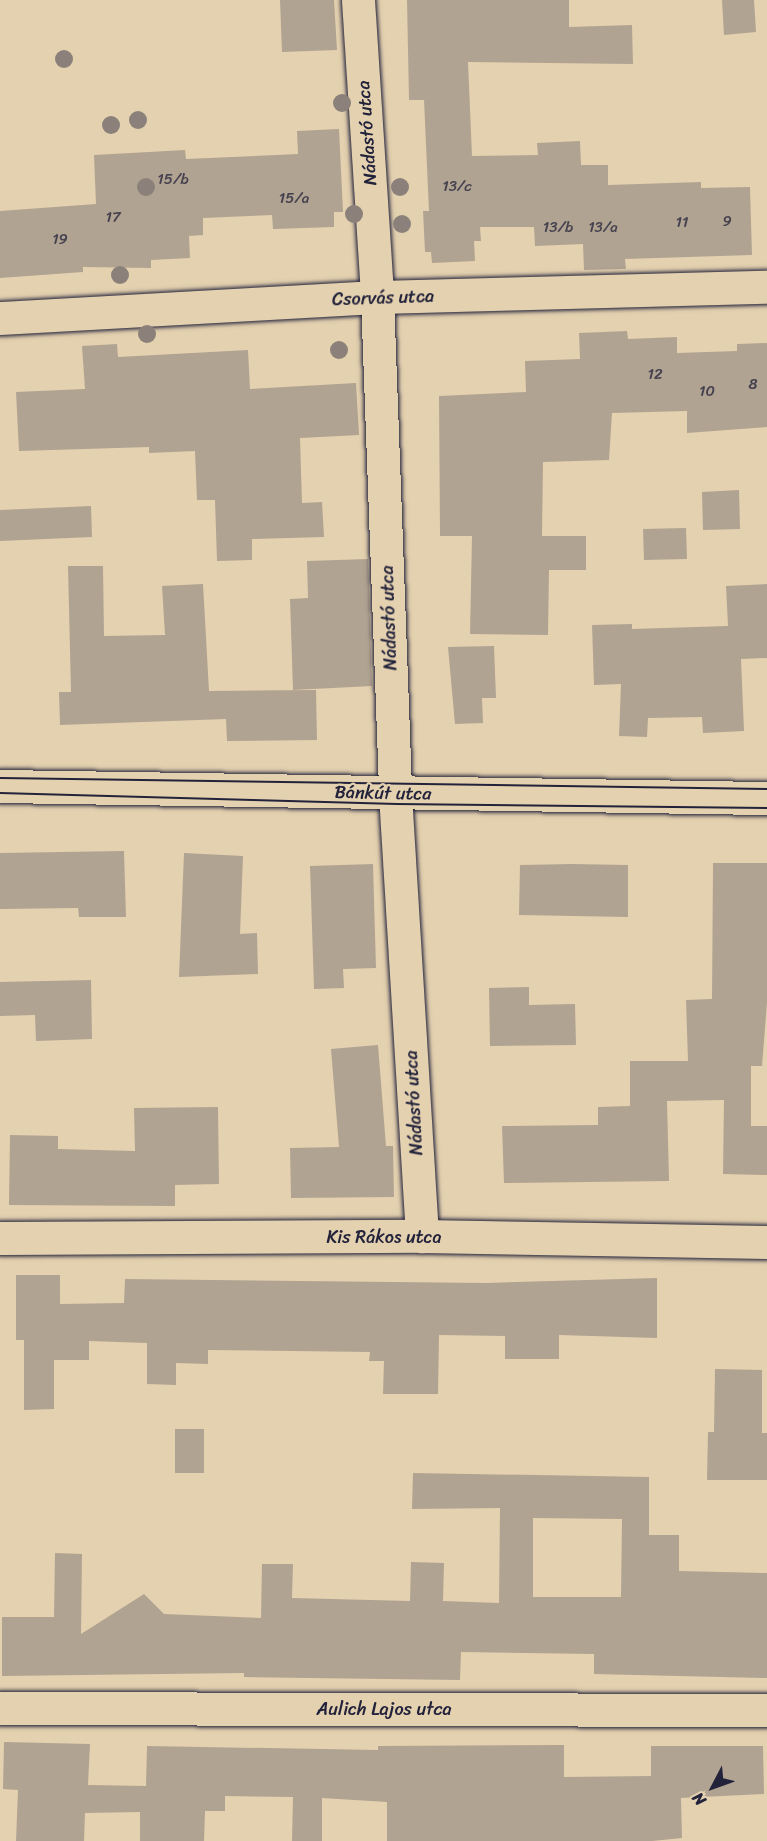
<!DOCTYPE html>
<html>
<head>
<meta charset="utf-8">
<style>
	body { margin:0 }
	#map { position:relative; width:767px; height:1841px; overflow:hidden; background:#e4d1af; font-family:Sriracha,sans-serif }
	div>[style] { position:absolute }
	.building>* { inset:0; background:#b1a391 }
	.roads { filter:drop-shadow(0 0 2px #22223b) drop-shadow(0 0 2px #22223b) }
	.street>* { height:33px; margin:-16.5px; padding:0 16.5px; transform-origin:16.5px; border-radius:16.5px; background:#e4d1af }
	.secondary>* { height:33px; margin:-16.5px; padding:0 16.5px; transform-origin:16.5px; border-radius:16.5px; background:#e4d1af }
	.tram>* { height:1.5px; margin:-0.75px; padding:0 0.75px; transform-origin:0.75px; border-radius:0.75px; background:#22223b }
	.trees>* { width:18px; height:18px; margin:-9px; border-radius:50%; background:#8b817a }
	span { translate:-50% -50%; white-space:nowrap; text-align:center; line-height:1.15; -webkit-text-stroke:4.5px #e4d1af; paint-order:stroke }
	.number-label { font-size:15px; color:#464250 }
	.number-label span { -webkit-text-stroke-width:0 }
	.street-label { font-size:18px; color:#22223b }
	.north { position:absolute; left:683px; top:1757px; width:60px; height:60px; -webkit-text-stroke:4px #e4d1af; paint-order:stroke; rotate:229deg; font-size:16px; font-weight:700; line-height:24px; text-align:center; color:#22223b }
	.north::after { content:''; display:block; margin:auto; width:21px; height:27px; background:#22223b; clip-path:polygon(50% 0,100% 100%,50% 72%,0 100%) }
</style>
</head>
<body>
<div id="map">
	<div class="building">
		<i style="clip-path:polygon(280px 0,334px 0,337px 50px,282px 52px)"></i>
		<i style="clip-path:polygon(407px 0,569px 0,569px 27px,632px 25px,633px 64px,468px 62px,472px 156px,538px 155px,537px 143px,580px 141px,581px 165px,608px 165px,608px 185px,701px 182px,701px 188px,750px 187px,752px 255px,625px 259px,626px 269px,584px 270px,583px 244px,535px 246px,534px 227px,480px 227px,481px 241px,474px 241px,475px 261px,432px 263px,431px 252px,425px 252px,423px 211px,429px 211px,424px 100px,409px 100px)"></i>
		<i style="clip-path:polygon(722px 0,754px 0,756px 32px,724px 35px)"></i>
		<i style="clip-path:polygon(339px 129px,343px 212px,334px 212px,334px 227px,273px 229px,272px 215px,203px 218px,203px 235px,189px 236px,190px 258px,151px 260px,151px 268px,83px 267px,83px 272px,0 278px,0 211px,96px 204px,94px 155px,185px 150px,186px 159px,298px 154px,297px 131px)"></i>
		<i style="clip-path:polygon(627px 331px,628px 339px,677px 337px,677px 353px,737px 351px,737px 344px,767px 343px,767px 427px,687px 433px,687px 411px,612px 413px,609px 460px,543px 462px,542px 536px,586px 536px,586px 570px,549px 570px,548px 635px,470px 634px,472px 536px,440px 536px,439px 396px,526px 392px,525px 361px,580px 359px,579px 333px)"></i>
		<i style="clip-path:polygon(117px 344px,118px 357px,248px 350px,250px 389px,356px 383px,359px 435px,300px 438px,302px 503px,322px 502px,324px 537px,252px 539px,252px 560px,217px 561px,215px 500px,197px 500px,195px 451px,149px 453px,149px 447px,19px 451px,16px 392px,85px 389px,82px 346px)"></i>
		<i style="clip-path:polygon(739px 490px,740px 529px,703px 530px,702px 492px)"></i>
		<i style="clip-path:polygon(91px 506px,92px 537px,0 541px,0 510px)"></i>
		<i style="clip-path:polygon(686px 528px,687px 559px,644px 560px,643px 529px)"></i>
		<i style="clip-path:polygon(368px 559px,372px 686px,293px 690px,290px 599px,308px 598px,307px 561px)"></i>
		<i style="clip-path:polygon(68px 566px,103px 566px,104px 636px,165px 635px,162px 586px,203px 584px,209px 691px,316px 690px,317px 740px,227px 741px,226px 719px,60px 725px,59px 692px,71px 692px)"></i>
		<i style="clip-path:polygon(767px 584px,767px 658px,741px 659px,744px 731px,703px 733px,702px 717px,648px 718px,647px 737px,619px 736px,621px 684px,594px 685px,592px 625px,632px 624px,632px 629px,728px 626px,726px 586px)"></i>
		<i style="clip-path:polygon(494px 646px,496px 698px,482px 698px,483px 723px,455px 724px,448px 647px)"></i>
		<i style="clip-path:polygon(124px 851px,126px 917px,79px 917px,78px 908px,0 909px,0 853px)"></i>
		<i style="clip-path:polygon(184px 853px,243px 856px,240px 934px,257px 933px,258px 974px,179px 977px)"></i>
		<i style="clip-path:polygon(713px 863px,767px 863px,767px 1002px,762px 1066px,751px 1066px,751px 1126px,767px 1126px,767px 1175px,723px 1174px,724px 1100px,667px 1101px,669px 1181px,504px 1183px,502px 1126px,598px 1125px,598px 1107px,630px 1106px,630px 1061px,688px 1061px,686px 1000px,712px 999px)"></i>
		<i style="clip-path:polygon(373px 864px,376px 968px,343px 969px,344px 988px,314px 989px,310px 866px)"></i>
		<i style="clip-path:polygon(572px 864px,628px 865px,628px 917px,519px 915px,520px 865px)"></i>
		<i style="clip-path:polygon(91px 980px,92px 1039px,36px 1041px,35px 1015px,0 1016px,0 982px)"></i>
		<i style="clip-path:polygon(529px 987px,529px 1005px,575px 1004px,576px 1045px,490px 1046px,489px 988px)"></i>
		<i style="clip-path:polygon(378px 1045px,386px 1146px,393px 1146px,394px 1197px,291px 1198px,290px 1148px,339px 1147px,331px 1049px)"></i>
		<i style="clip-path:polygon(218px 1107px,219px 1184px,175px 1185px,175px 1206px,9px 1205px,10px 1135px,58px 1136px,58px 1149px,135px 1151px,134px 1108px)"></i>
		<i style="clip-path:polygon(16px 1275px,60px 1275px,60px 1304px,124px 1303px,125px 1279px,486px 1283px,657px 1278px,657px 1338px,559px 1335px,559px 1359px,505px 1359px,505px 1336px,439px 1335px,438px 1394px,383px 1394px,384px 1361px,369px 1361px,370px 1352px,208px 1350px,208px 1364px,176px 1363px,176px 1385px,147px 1384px,147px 1343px,89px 1341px,89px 1360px,54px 1360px,54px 1409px,24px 1410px,24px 1340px,16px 1340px)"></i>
		<i style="clip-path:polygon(715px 1369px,762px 1370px,762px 1433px,767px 1433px,767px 1480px,707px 1480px,708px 1432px,714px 1432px)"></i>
		<i style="clip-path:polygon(175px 1429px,204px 1429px,204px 1473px,175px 1473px)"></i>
		<i style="clip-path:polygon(evenodd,413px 1473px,649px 1477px,649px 1535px,679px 1535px,679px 1571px,767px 1573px,767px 1678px,594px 1674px,594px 1654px,461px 1652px,460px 1680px,244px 1677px,244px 1673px,2px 1676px,2px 1617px,54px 1617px,55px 1553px,82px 1554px,81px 1634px,144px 1594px,164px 1614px,261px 1618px,262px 1564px,293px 1564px,292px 1598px,410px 1601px,411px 1562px,444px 1563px,443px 1601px,499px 1603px,500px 1508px,412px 1509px,413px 1473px,533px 1518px,622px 1519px,621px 1597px,533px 1597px,533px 1518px)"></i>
		<i style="clip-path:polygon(4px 1742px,90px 1744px,88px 1785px,146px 1786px,147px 1746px,378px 1750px,378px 1746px,564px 1745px,564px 1777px,651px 1776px,651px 1746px,763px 1746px,764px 1794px,681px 1798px,682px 1838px,652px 1841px,387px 1841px,387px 1802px,322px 1798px,322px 1841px,292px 1841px,293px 1797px,225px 1796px,225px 1811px,205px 1811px,204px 1841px,140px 1841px,140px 1812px,85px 1813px,84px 1841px,16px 1841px,18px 1790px,3px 1789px)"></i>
	</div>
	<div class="roads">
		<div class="street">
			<i style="left:358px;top:0;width:298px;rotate:86.3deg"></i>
			<i style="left:377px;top:297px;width:497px;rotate:87.9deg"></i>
			<i style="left:395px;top:794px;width:443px;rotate:86.5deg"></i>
			<i style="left:0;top:318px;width:378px;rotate:-3.2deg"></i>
			<i style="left:377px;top:297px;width:390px;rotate:-1.5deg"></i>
			<i style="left:0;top:1238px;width:422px;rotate:-0.3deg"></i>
			<i style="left:422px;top:1236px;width:345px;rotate:1deg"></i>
			<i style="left:0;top:1708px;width:767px;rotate:0.15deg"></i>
		</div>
		<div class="secondary">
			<i style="left:0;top:786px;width:767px;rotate:0.9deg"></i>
		</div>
	</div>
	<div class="tram">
		<i style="left:0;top:778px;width:767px;rotate:0.82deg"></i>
		<i style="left:0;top:793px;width:397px;rotate:1.6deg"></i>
		<i style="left:397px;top:804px;width:370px;rotate:0.6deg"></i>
	</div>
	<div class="trees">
		<i style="left:64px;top:59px"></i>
		<i style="left:342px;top:103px"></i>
		<i style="left:138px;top:120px"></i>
		<i style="left:111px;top:125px"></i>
		<i style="left:146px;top:187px"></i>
		<i style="left:400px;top:187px"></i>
		<i style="left:354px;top:214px"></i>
		<i style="left:402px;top:224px"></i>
		<i style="left:120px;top:275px"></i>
		<i style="left:147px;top:334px"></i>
		<i style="left:339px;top:350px"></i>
	</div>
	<div class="number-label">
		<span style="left:173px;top:180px">15/b</span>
		<span style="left:457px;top:187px">13/c</span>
		<span style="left:294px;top:199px">15/a</span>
		<span style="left:113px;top:218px">17</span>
		<span style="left:727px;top:222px">9</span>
		<span style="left:682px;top:223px">11</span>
		<span style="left:558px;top:228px">13/b</span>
		<span style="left:603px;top:228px">13/a</span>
		<span style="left:60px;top:240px">19</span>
		<span style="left:655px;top:375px">12</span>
		<span style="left:753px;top:385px">8</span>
		<span style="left:707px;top:392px">10</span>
	</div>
	<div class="street-label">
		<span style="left:367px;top:133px;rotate:-94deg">Nádastó utca</span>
		<span style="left:383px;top:298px;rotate:-2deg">Csorvás utca</span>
		<span style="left:389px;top:618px;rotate:-92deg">Nádastó utca</span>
		<span style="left:383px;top:793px;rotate:1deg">Bánkút utca</span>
		<span style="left:414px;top:1103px;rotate:-93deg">Nádastó utca</span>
		<span style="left:384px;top:1237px">Kis Rákos utca</span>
		<span style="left:384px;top:1709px">Aulich Lajos utca</span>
	</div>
	<div class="north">N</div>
</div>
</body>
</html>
